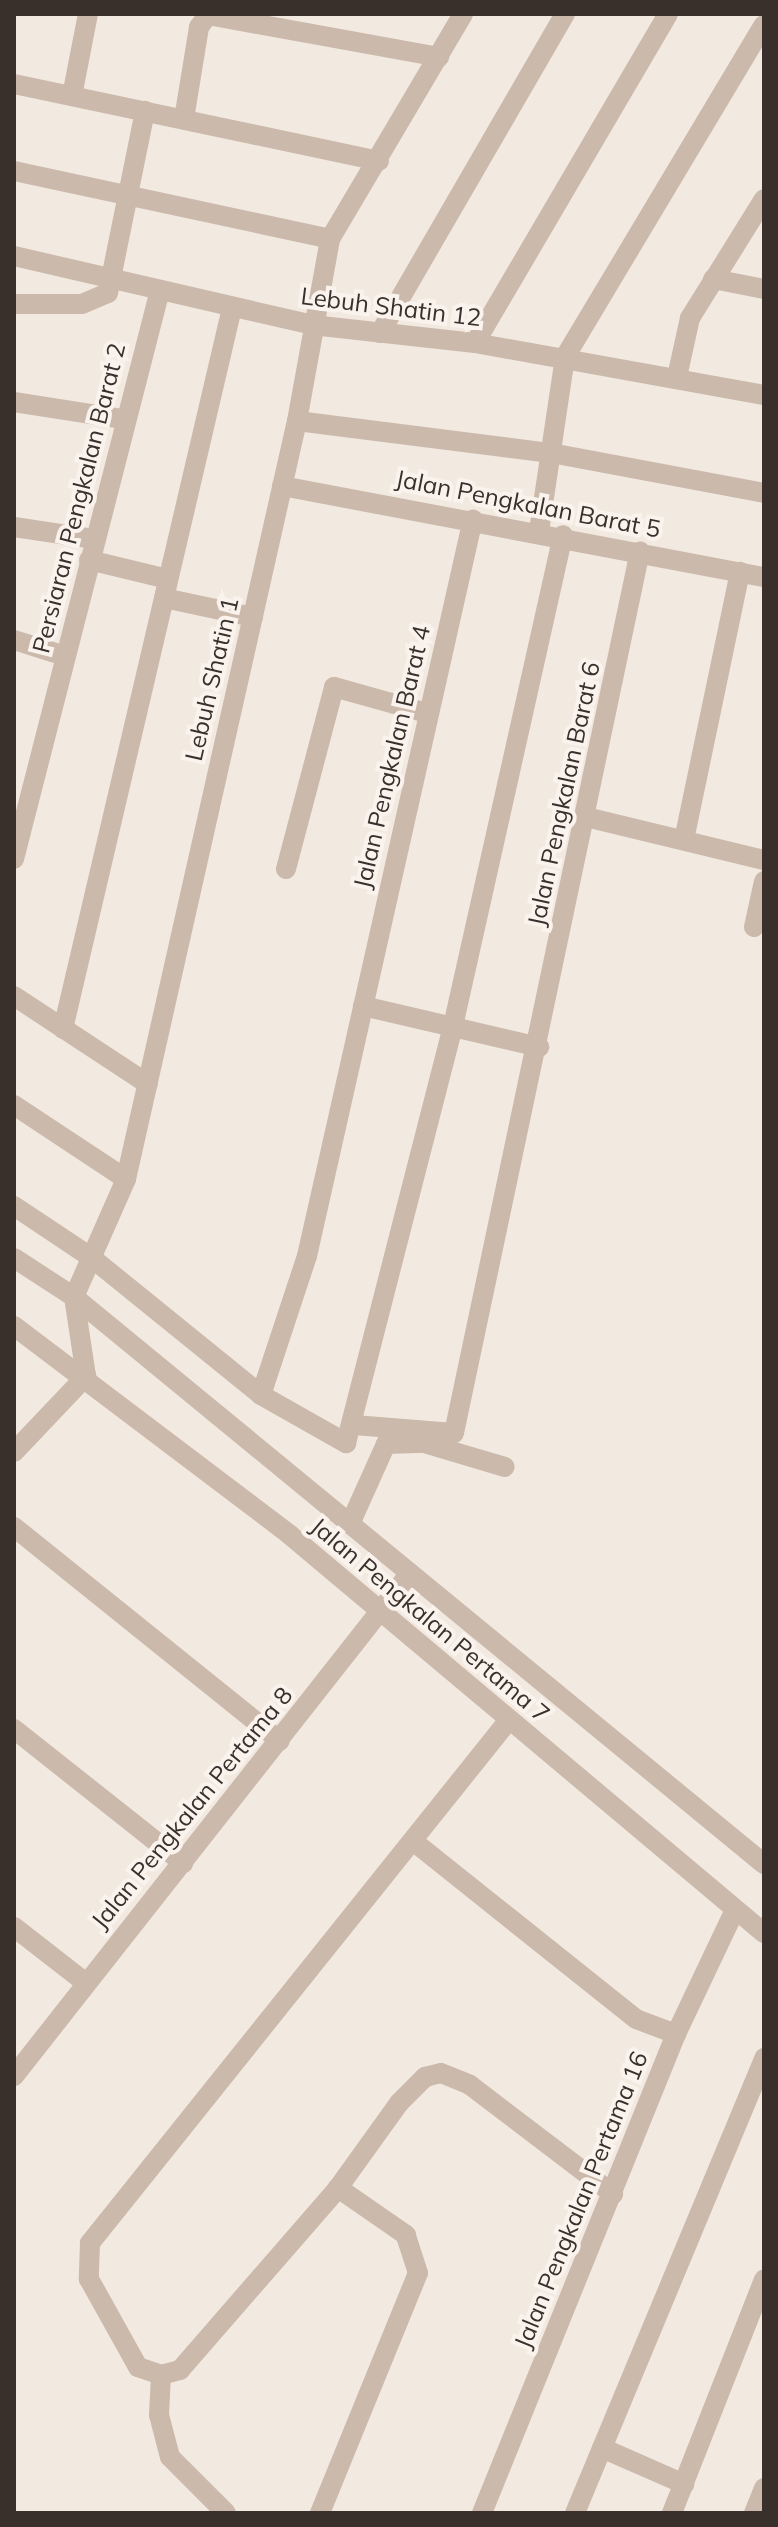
<!DOCTYPE html>
<html>
<head>
<meta charset="utf-8">
<style>
	body { margin:0 }
	#map { position:relative; width:778px; height:2527px; overflow:hidden; background:#f2e9e0; font-family:Mulish,sans-serif }
	div>[style] { position:absolute }
	.minor>* { height:20px; margin:-10px; padding:0 10px; transform-origin:10px; border-radius:10px; background:#cbb9ac }
	span { translate:-50% -50%; white-space:nowrap; text-align:center; line-height:1.15; -webkit-text-stroke:8px #faf3ed; paint-order:stroke }
	.street-label { font-size:24px; color:#392f2b }
	.frame { position:absolute; inset:0; border:16px solid #392f2b; pointer-events:none }
</style>
</head>
<body>
<div id="map">
	<div class="minor">
		<i style="left:14px;top:84px;width:373px;rotate:11.9deg"></i>
		<i style="left:72px;top:96px;width:84px;rotate:-79deg"></i>
		<i style="left:184px;top:119px;width:93px;rotate:-80.7deg"></i>
		<i style="left:199px;top:27px;width:15px;rotate:-53deg"></i>
		<i style="left:208px;top:15px;width:235px;rotate:10.3deg"></i>
		<i style="left:14px;top:171px;width:323px;rotate:12.1deg"></i>
		<i style="left:14px;top:256px;width:306px;rotate:13deg"></i>
		<i style="left:312px;top:325px;width:164px;rotate:6.3deg"></i>
		<i style="left:475px;top:343px;width:294px;rotate:10.2deg"></i>
		<i style="left:713px;top:279px;width:52px;rotate:11.1deg"></i>
		<i style="left:14px;top:304px;width:68px"></i>
		<i style="left:82px;top:304px;width:28px;rotate:-23deg"></i>
		<i style="left:108px;top:293px;width:186px;rotate:-78.5deg"></i>
		<i style="left:380px;top:333px;width:369px;rotate:-59.9deg"></i>
		<i style="left:475px;top:343px;width:381px;rotate:-59.6deg"></i>
		<i style="left:677px;top:377px;width:60px;rotate:-77.6deg"></i>
		<i style="left:690px;top:318px;width:140px;rotate:-58.1deg"></i>
		<i style="left:14px;top:402px;width:109px;rotate:8.9deg"></i>
		<i style="left:297px;top:421px;width:256px;rotate:7.2deg"></i>
		<i style="left:551px;top:453px;width:217px;rotate:10.6deg"></i>
		<i style="left:282px;top:486px;width:491px;rotate:10.7deg"></i>
		<i style="left:14px;top:527px;width:80px;rotate:8.6deg"></i>
		<i style="left:539px;top:531px;width:176px;rotate:-81.5deg"></i>
		<i style="left:565px;top:357px;width:387px;rotate:-59.1deg"></i>
		<i style="left:89px;top:560px;width:81px;rotate:13.5deg"></i>
		<i style="left:164px;top:598px;width:91px;rotate:12.1deg"></i>
		<i style="left:14px;top:640px;width:53px;rotate:17.4deg"></i>
		<i style="left:586px;top:817px;width:183px;rotate:13.6deg"></i>
		<i style="left:684px;top:840px;width:274px;rotate:-78.2deg"></i>
		<i style="left:14px;top:859px;width:587px;rotate:-75.61deg"></i>
		<i style="left:286px;top:869px;width:188px;rotate:-75.2deg"></i>
		<i style="left:334px;top:687px;width:97px;rotate:15.6deg"></i>
		<i style="left:754px;top:927px;width:47px;rotate:-77.7deg"></i>
		<i style="left:14px;top:996px;width:160px;rotate:33.3deg"></i>
		<i style="left:363px;top:1006px;width:181px;rotate:13.1deg"></i>
		<i style="left:63px;top:1029px;width:741px;rotate:-76.81deg"></i>
		<i style="left:14px;top:1105px;width:134px;rotate:33.5deg"></i>
		<i style="left:14px;top:1206px;width:94px;rotate:33.7deg"></i>
		<i style="left:92px;top:1258px;width:218px;rotate:39deg"></i>
		<i style="left:261px;top:1395px;width:98px;rotate:29.5deg"></i>
		<i style="left:346px;top:1443px;width:431px;rotate:-75.6deg"></i>
		<i style="left:453px;top:1026px;width:503px;rotate:-77.37deg"></i>
		<i style="left:14px;top:1258px;width:72px;rotate:33deg"></i>
		<i style="left:74px;top:1297px;width:893px;rotate:39.41deg"></i>
		<i style="left:14px;top:1326px;width:346px;rotate:37.1deg"></i>
		<i style="left:290px;top:1535px;width:619px;rotate:40.02deg"></i>
		<i style="left:86px;top:1376px;width:80px;rotate:-98.6deg"></i>
		<i style="left:74px;top:1297px;width:129px;rotate:-66.2deg"></i>
		<i style="left:126px;top:1179px;width:777px;rotate:-77.29deg"></i>
		<i style="left:297px;top:421px;width:185px;rotate:-79.7deg"></i>
		<i style="left:330px;top:239px;width:261px;rotate:-59.4deg"></i>
		<i style="left:261px;top:1395px;width:146px;rotate:-71.7deg"></i>
		<i style="left:307px;top:1256px;width:755px;rotate:-77.31deg"></i>
		<i style="left:354px;top:1425px;width:100px;rotate:4.6deg"></i>
		<i style="left:454px;top:1433px;width:901px;rotate:-78.09deg"></i>
		<i style="left:14px;top:1452px;width:105px;rotate:-46.5deg"></i>
		<i style="left:350px;top:1524px;width:88px;rotate:-65.8deg"></i>
		<i style="left:386px;top:1444px;width:38px;rotate:-2deg"></i>
		<i style="left:424px;top:1443px;width:84px;rotate:16.5deg"></i>
		<i style="left:14px;top:1527px;width:341px;rotate:38.8deg"></i>
		<i style="left:508px;top:1721px;width:669px;rotate:128.69deg"></i>
		<i style="left:90px;top:2243px;width:36px;rotate:92deg"></i>
		<i style="left:89px;top:2279px;width:101px;rotate:60.9deg"></i>
		<i style="left:138px;top:2367px;width:24px;rotate:19deg"></i>
		<i style="left:161px;top:2375px;width:20px;rotate:-15deg"></i>
		<i style="left:180px;top:2370px;width:241px;rotate:-49deg"></i>
		<i style="left:338px;top:2188px;width:105px;rotate:-54.3deg"></i>
		<i style="left:399px;top:2103px;width:37px;rotate:-45deg"></i>
		<i style="left:425px;top:2077px;width:16px;rotate:-14deg"></i>
		<i style="left:441px;top:2073px;width:31px;rotate:22deg"></i>
		<i style="left:470px;top:2085px;width:180px;rotate:37.3deg"></i>
		<i style="left:14px;top:1729px;width:216px;rotate:38.4deg"></i>
		<i style="left:413px;top:1841px;width:285px;rotate:38.6deg"></i>
		<i style="left:636px;top:2019px;width:43px;rotate:20.6deg"></i>
		<i style="left:14px;top:1927px;width:91px;rotate:37.9deg"></i>
		<i style="left:14px;top:2076px;width:640px;rotate:-51.79deg"></i>
		<i style="left:161px;top:2375px;width:40px;rotate:92.9deg"></i>
		<i style="left:159px;top:2415px;width:43px;rotate:75.3deg"></i>
		<i style="left:170px;top:2457px;width:79px;rotate:45deg"></i>
		<i style="left:602px;top:2448px;width:90px;rotate:23.7deg"></i>
		<i style="left:320px;top:2513px;width:259px;rotate:-67.8deg"></i>
		<i style="left:418px;top:2273px;width:40px;rotate:-108deg"></i>
		<i style="left:406px;top:2235px;width:83px;rotate:-145.3deg"></i>
		<i style="left:482px;top:2513px;width:517px;rotate:-67.95deg"></i>
		<i style="left:676px;top:2034px;width:137px;rotate:-64.6deg"></i>
		<i style="left:575px;top:2513px;width:493px;rotate:-67.4deg"></i>
		<i style="left:672px;top:2513px;width:251px;rotate:-68.5deg"></i>
		<i style="left:754px;top:2513px;width:27px;rotate:-68deg"></i>
	</div>
	<div class="street-label">
		<span style="left:391px;top:307px;rotate:7deg">Lebuh Shatin 12</span>
		<span style="left:79px;top:498px;rotate:-76deg">Persiaran Pengkalan Barat 2</span>
		<span style="left:528px;top:504px;rotate:11deg">Jalan Pengkalan Barat 5</span>
		<span style="left:212px;top:679px;rotate:-77deg">Lebuh Shatin 1</span>
		<span style="left:392px;top:757px;rotate:-77deg">Jalan Pengkalan Barat 4</span>
		<span style="left:564px;top:794px;rotate:-78deg">Jalan Pengkalan Barat 6</span>
		<span style="left:430px;top:1620px;rotate:40deg">Jalan Pengkalan Pertama 7</span>
		<span style="left:192px;top:1808px;rotate:-51deg">Jalan Pengkalan Pertama 8</span>
		<span style="left:581px;top:2200px;rotate:-68deg">Jalan Pengkalan Pertama 16</span>
	</div>
	<div class="frame"></div>
</div>
</body>
</html>
